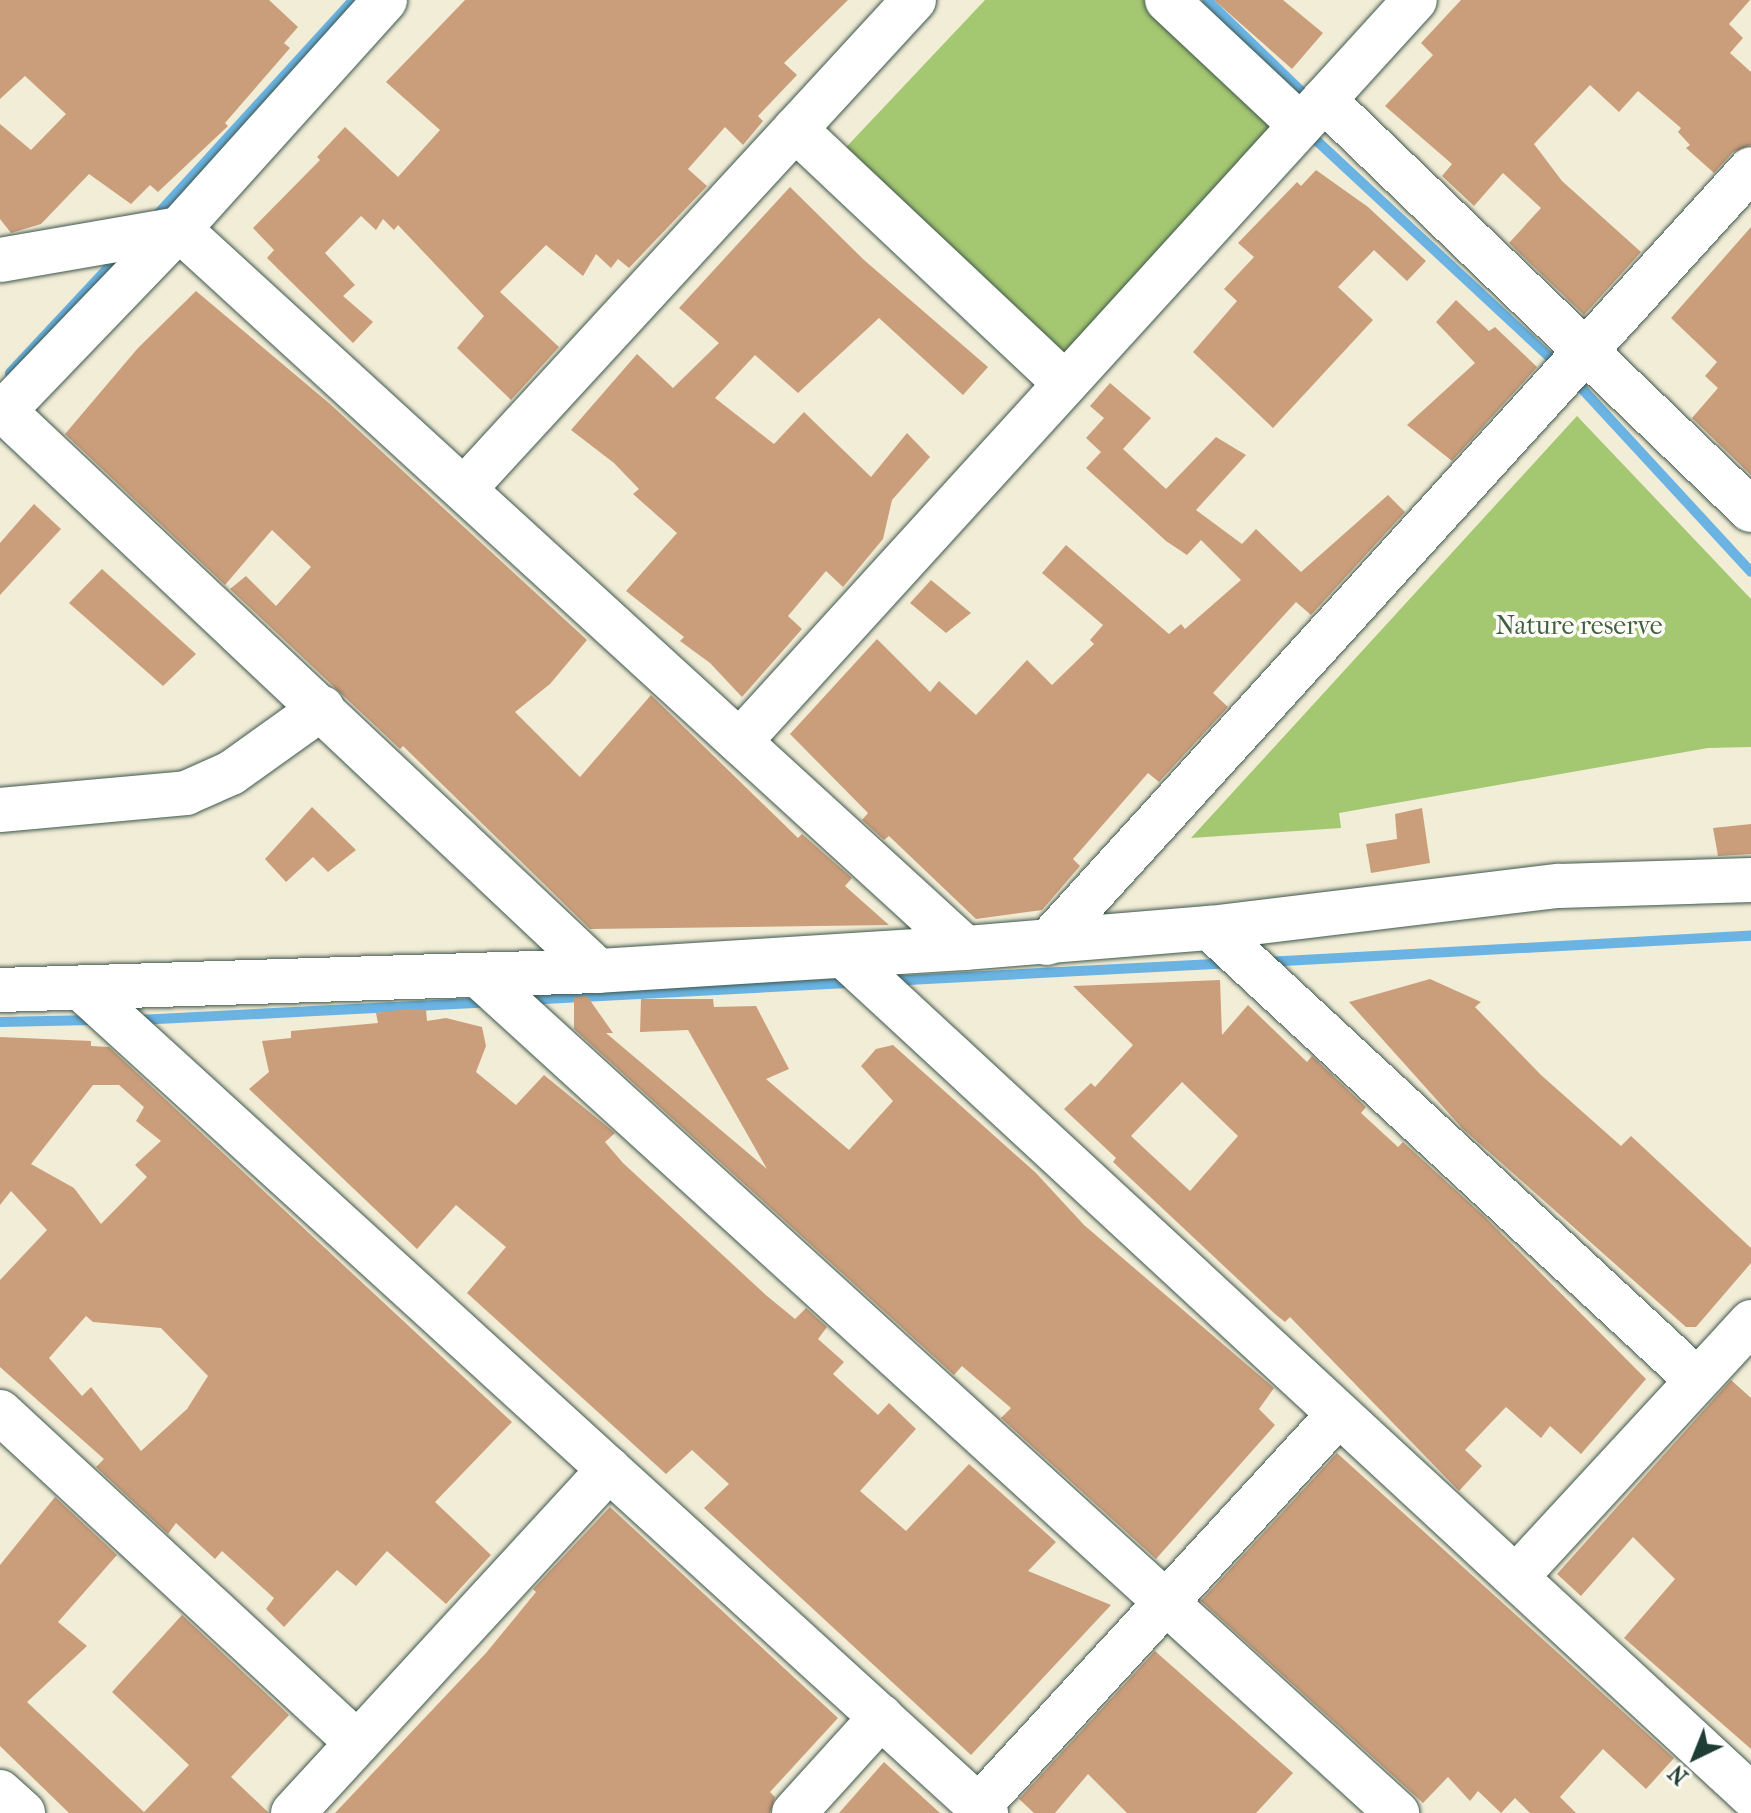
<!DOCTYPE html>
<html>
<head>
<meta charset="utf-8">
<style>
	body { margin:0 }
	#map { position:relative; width:1751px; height:1813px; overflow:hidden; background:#f2edd7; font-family:"IM FELL French Canon",serif }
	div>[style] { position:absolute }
	.green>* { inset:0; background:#a4c771 }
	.stream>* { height:10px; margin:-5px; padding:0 5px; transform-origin:5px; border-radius:5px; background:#6ab3e2 }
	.building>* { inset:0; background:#cb9e7b }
	.roads { filter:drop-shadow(0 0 2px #3f574c) drop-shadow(0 0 2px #3f574c) }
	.minor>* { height:44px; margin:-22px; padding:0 22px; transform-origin:22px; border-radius:22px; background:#fff }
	span { translate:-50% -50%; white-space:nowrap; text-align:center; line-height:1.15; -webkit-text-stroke:7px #fdfcf7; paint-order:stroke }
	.park-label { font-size:26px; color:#406043 }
	.north { position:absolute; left:1655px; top:1717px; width:80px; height:80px; -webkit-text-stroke:6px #fdfcf7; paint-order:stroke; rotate:223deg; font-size:22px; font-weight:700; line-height:32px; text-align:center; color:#1f3d34 }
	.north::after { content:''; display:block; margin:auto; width:28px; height:36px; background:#1f3d34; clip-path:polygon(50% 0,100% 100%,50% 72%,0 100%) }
</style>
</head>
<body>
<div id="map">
	<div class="green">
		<i style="clip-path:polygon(985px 0,1156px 0,1292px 127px,1042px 393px,819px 176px)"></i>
		<i style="clip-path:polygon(1577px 416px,1751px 599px,1751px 747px,1708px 748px,1339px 813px,1341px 828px,1191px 838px)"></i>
	</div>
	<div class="stream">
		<i style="left:1207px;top:0;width:131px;rotate:44.1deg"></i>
		<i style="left:1301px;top:91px;width:11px;rotate:68deg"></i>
		<i style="left:1313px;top:128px;width:14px;rotate:73deg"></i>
		<i style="left:1317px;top:141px;width:330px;rotate:42.9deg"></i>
		<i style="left:155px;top:217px;width:294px;rotate:-47.6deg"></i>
		<i style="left:10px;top:373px;width:164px;rotate:-47deg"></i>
		<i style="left:1574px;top:380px;width:261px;rotate:47.3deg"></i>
		<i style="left:1264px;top:962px;width:488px;rotate:-3.1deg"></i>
		<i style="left:889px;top:981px;width:340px;rotate:-3deg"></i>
		<i style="left:525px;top:1000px;width:328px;rotate:-3deg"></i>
		<i style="left:138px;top:1020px;width:352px;rotate:-2.9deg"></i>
		<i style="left:0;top:1022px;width:94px;rotate:-1.2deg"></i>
	</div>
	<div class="building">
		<i style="clip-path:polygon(0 0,269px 0,298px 27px,284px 43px,290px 48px,225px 123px,228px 126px,158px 192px,150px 185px,131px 204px,89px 174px,41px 224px,11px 233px,0 219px,0 124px,31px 150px,66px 114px,25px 76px,0 99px)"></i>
		<i style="clip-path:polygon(465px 0,848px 0,784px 63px,797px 75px,758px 116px,763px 121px,743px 145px,725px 127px,688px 169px,707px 186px,629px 268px,618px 259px,611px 268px,596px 254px,583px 276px,546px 245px,500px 292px,559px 347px,511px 400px,457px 348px,484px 316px,398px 225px,394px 230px,383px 219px,376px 230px,361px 216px,325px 253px,355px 285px,343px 296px,373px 322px,353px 343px,267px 258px,274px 250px,253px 228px,320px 160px,317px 157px,345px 127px,398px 177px,440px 130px,386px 82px)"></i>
		<i style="clip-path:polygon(1214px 0,1283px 0,1323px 33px,1292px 69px)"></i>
		<i style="clip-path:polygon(1461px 0,1750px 0,1729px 24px,1743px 38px,1730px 53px,1751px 72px,1751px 145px,1733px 152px,1714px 173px,1686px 148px,1690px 145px,1678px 132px,1681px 128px,1638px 91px,1619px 112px,1590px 85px,1534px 144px,1562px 181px,1641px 252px,1584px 315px,1509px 243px,1541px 208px,1503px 173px,1474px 206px,1442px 176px,1452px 164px,1385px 106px,1433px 55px,1421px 43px)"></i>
		<i style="clip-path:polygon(1316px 170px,1368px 207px,1426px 261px,1407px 281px,1374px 250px,1338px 287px,1373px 320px,1273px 428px,1193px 352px,1237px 301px,1224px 289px,1254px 257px,1238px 243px,1297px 182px,1301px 186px)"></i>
		<i style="clip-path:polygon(790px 187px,864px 260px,988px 367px,963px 395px,879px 318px,798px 393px,755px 355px,715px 398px,774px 444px,804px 412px,871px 477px,907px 433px,930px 457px,892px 500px,883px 539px,843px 587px,826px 571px,788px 616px,802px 629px,742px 697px,710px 663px,680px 641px,684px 637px,626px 591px,677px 533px,633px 494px,639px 489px,614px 463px,571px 430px,637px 354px,673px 388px,719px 343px,679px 308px)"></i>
		<i style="clip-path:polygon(1751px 227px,1751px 475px,1692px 418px,1718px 388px,1705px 376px,1717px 362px,1671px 318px)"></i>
		<i style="clip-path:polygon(196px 291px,330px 404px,587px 640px,550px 684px,515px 712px,580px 777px,651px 695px,798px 838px,802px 834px,852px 878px,845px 886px,889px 925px,590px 929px,403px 746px,400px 749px,230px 589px,246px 576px,276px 606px,311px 567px,272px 530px,225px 585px,65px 434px,138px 348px)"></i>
		<i style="clip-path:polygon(1456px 300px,1489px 331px,1495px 327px,1537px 367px,1452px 461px,1407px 425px,1475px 363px,1436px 322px)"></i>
		<i style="clip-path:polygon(1110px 383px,1151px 418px,1123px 449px,1166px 489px,1216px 437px,1246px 455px,1196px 510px,1242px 544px,1256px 529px,1301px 572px,1388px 495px,1405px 512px,1311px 615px,1296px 602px,1213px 693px,1228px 707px,1159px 782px,1148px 773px,1073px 859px,1080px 866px,1042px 910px,976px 919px,889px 836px,884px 840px,862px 820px,868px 813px,790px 734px,877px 639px,930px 692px,939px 681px,976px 715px,1027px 660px,1052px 685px,1094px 644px,1090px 640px,1103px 625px,1042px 573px,1066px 545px,1169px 634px,1181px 624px,1185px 629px,1241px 580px,1201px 540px,1187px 555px,1166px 541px,1086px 468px,1101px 452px,1086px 438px,1104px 418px,1090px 406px)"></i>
		<i style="clip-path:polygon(34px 504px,61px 529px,0 595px,0 543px)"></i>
		<i style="clip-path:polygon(102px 569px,196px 654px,163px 686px,69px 603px)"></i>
		<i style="clip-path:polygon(931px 580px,971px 613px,946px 633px,910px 603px)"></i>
		<i style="clip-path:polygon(312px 807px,356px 850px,328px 872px,313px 857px,286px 882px,265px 859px)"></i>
		<i style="clip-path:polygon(1422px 808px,1430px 863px,1371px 873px,1366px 844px,1397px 839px,1395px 814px)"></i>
		<i style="clip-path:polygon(1751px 824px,1751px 854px,1718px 856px,1713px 828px)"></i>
		<i style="clip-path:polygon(1430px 979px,1481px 1002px,1475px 1007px,1541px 1075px,1621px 1146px,1631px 1136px,1751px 1248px,1751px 1263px,1696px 1327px,1686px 1327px,1462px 1128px,1349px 1002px)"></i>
		<i style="clip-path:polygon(evenodd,1220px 980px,1222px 1035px,1248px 1005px,1307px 1062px,1312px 1056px,1366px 1107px,1361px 1113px,1398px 1147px,1403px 1142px,1486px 1218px,1646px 1379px,1581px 1454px,1550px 1426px,1541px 1438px,1506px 1407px,1465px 1450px,1482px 1466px,1459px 1491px,1290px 1317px,1285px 1322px,1275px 1314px,1113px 1162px,1116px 1158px,1064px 1109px,1091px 1083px,1095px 1087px,1133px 1045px,1073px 986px,1220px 980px,1182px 1082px,1238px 1136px,1190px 1191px,1131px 1136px,1182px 1082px)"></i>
		<i style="clip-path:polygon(587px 996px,613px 1033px,606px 1033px,767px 1169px,688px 1030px,640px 1032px,641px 999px,713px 999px,714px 1007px,756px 1006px,789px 1069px,766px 1079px,849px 1150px,893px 1101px,861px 1066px,876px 1049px,893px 1045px,1036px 1173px,1084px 1225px,1274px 1388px,1259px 1409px,1275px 1425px,1156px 1559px,1001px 1418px,1011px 1408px,962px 1366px,954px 1375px,574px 1029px,574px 997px)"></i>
		<i style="clip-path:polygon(406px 1009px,426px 1010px,427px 1021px,446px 1018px,482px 1027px,486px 1046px,476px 1072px,516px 1105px,544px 1075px,615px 1133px,605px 1142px,623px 1163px,767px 1296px,795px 1319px,806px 1308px,827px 1327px,818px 1339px,844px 1362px,833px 1374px,878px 1415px,889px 1403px,916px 1429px,860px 1491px,906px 1531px,969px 1464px,1056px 1542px,1028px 1571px,1111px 1605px,971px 1755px,704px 1508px,729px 1484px,692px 1450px,666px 1474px,467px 1293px,506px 1247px,456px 1205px,417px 1249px,249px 1089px,269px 1072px,262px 1041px,291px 1038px,291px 1031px,378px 1023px,376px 1013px)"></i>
		<i style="clip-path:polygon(evenodd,0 1037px,91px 1041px,91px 1046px,109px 1047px,512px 1422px,435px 1502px,491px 1555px,446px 1604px,387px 1551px,356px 1586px,337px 1570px,284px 1627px,266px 1609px,274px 1598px,222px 1551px,215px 1559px,176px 1523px,168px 1534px,96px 1467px,104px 1459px,0 1367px,0 1280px,47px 1230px,11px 1191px,0 1205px,0 1037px,93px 1085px,119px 1085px,144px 1107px,136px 1121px,161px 1141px,135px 1165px,147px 1177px,101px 1224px,74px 1188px,31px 1164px,93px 1085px,0 1037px,86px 1316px,93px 1322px,161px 1328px,208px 1376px,187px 1409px,141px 1451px,91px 1387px,82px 1396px,49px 1358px,86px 1316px)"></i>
		<i style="clip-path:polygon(1731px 1380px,1751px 1398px,1751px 1749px,1624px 1638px,1675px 1579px,1633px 1537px,1581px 1596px,1557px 1574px)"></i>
		<i style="clip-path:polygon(1337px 1453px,1674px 1758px,1646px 1789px,1603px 1749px,1560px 1797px,1576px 1813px,1530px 1813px,1515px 1798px,1501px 1813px,1478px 1791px,1470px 1801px,1448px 1777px,1423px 1803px,1201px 1601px)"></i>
		<i style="clip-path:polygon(55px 1497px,117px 1555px,58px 1622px,87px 1646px,27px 1702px,144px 1812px,189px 1765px,112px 1692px,182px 1615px,289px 1715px,231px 1777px,269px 1813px,69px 1813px,0 1746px,0 1565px)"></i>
		<i style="clip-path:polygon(610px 1507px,838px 1718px,770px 1792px,775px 1797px,770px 1813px,335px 1813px,486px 1653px,536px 1592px,533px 1589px)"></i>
		<i style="clip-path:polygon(1155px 1651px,1293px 1773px,1256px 1813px,1127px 1813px,1088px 1774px,1055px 1813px,1034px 1813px,1019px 1799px)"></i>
		<i style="clip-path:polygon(884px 1762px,940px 1813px,839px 1813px)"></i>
	</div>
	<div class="roads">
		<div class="minor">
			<i style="left:1167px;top:0;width:183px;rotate:43.2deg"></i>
			<i style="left:1324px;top:100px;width:592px;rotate:43.84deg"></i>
			<i style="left:795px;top:129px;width:371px;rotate:43.3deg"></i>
			<i style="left:0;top:260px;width:182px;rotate:-9.8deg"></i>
			<i style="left:179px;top:229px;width:1065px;rotate:42.45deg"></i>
			<i style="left:4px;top:411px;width:816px;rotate:43.31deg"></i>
			<i style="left:0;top:415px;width:258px;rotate:-46.1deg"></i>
			<i style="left:179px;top:229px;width:308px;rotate:-48deg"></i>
			<i style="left:465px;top:488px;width:663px;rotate:-47.38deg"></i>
			<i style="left:740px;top:741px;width:1002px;rotate:-47.67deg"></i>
			<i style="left:0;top:810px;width:187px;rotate:-5.2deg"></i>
			<i style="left:186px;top:793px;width:49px;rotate:-24deg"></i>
			<i style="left:231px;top:773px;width:112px;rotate:-35.5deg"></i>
			<i style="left:1210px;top:928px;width:663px;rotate:42.86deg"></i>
			<i style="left:1047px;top:943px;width:1046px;rotate:-47.71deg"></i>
			<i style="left:844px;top:956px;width:1236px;rotate:42.77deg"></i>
			<i style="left:478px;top:975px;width:1244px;rotate:42.36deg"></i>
			<i style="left:0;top:990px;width:598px;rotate:-1.82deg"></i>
			<i style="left:598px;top:971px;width:368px;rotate:-3.6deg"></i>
			<i style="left:965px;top:948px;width:246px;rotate:-4.7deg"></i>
			<i style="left:1210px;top:928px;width:352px;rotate:-6.9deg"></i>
			<i style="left:1559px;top:886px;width:192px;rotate:-1.8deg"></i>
			<i style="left:83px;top:990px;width:1222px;rotate:42.35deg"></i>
			<i style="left:0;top:1412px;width:487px;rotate:42.8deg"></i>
			<i style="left:1516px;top:1577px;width:347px;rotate:-47.3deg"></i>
			<i style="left:0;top:1792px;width:31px;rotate:42deg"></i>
			<i style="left:979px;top:1806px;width:532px;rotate:-47.44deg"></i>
			<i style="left:293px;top:1813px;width:467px;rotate:-47.4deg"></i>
			<i style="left:794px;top:1813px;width:130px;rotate:-47.8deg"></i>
		</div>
	</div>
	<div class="park-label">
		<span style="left:1579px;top:626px">Nature reserve</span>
	</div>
	<div class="north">N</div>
</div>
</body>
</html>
